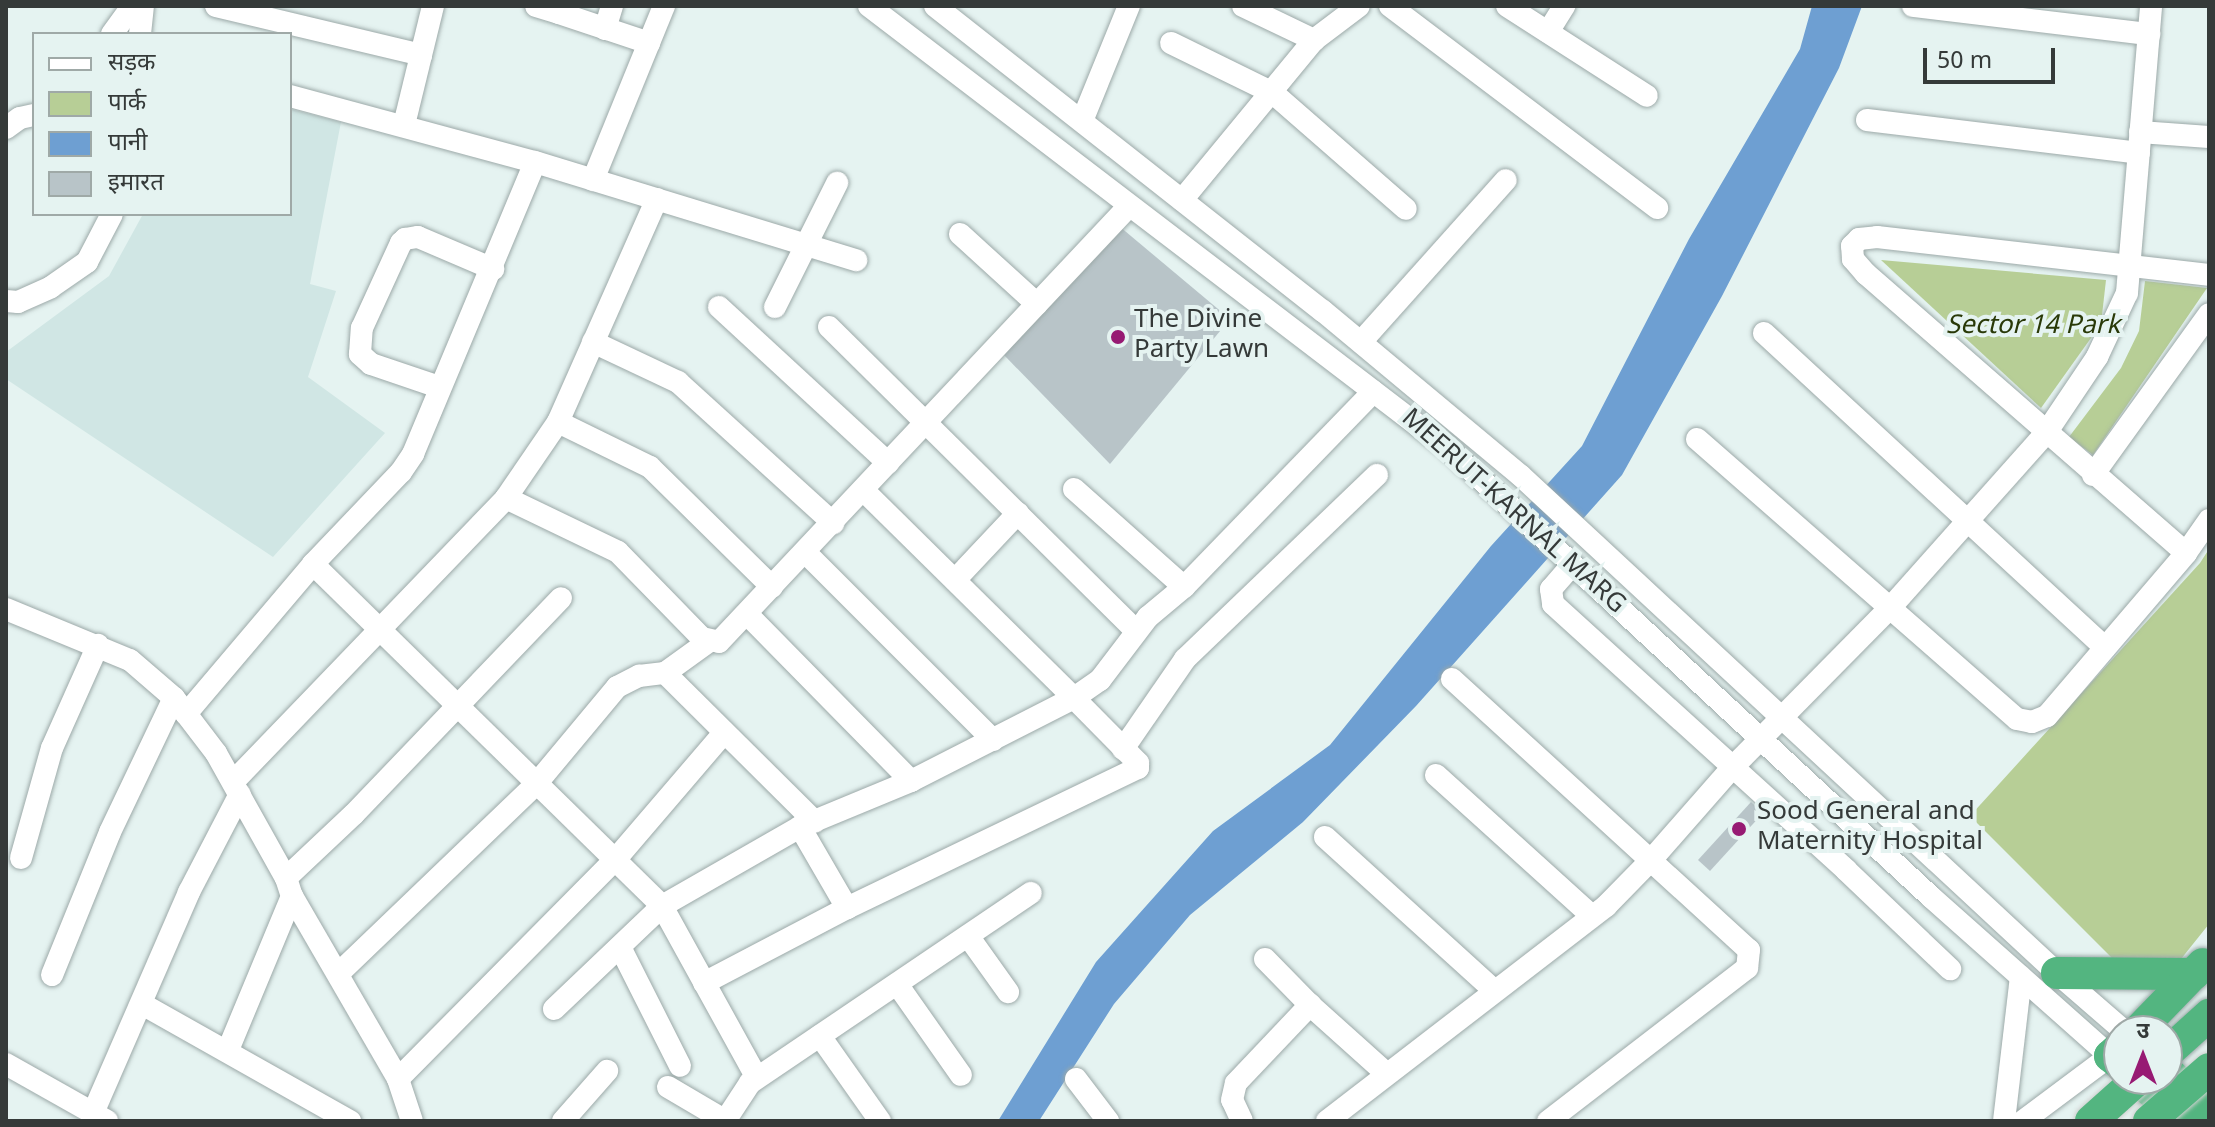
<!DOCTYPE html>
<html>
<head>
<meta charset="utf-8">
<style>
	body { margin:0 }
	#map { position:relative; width:2215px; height:1127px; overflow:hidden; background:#e5f3f1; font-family:Georgia,"Noto Sans Devanagari",serif }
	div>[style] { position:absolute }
	.built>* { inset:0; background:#d0e6e4 }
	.green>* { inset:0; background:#b7ce96 }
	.water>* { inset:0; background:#6e9fd2 }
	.building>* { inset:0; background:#b8c4c8 }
	.roads { filter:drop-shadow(0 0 2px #9ca9a8) drop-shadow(0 0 2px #9ca9a8) }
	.minor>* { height:22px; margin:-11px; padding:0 11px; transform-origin:11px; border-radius:11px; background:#fff }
	.highway>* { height:32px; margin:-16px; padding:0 16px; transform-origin:16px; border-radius:16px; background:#53b580 }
	.bridges { filter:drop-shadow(0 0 2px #cfd0cf) drop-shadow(0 0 2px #cfd0cf) }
	.highway-bridge>* { height:32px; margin:-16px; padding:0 16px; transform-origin:16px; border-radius:16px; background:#53b580 }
	.dots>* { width:22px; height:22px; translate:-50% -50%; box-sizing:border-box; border:4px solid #e5f3f1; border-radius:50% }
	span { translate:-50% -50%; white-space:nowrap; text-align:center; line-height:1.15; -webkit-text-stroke:8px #e5f3f1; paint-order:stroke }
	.poi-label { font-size:26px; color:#353a39 }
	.left { translate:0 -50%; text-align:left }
	.park-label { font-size:26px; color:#293908; font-style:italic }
	.street-label { font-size:26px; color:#353a39 }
	.frame { position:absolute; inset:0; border:8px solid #353a39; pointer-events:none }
	.legend { position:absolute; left:32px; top:32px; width:260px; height:184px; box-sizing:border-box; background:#e5f3f1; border:2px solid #9fa9a7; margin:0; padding:10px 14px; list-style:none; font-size:24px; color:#353a39 }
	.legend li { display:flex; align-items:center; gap:16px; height:40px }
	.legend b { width:40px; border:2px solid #9fa9a7 }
	.north { position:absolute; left:2103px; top:1015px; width:80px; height:80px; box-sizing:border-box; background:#e5f3f1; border:2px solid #9fa9a7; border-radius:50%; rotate:0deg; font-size:22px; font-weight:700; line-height:32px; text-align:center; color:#353a39 }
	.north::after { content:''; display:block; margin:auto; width:28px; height:36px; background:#971a73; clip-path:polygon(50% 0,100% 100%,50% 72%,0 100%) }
	.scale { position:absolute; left:1923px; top:48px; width:132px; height:36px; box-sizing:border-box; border:4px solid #353a39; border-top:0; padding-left:10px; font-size:24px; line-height:28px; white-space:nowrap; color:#353a39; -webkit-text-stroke:6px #e5f3f1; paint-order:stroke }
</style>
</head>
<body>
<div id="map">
	<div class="built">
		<i style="clip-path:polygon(290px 109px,341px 122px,310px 284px,336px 291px,308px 377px,385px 433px,273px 557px,6px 379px,6px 352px,109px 276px,143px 214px,290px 214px)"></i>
	</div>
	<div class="green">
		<i style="clip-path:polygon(1881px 260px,2106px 280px,2101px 324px,2041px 408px)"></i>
		<i style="clip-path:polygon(2145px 281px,2207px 288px,2093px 455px,2069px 437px,2121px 368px,2139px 331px)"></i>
		<i style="clip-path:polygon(2209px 549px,2209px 924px,2177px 964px,2116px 962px,1970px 816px,2200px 563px)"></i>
	</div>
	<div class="water">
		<i style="clip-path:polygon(1812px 6px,1862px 6px,1839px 68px,1722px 296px,1622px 475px,1416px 706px,1303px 822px,1190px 915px,1114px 1004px,1039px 1121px,998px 1121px,1096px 962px,1213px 831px,1330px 745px,1491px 546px,1582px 446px,1689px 239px,1800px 49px)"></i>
	</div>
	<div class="building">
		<i style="clip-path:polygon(1119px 226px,1230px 319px,1110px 464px,1004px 355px)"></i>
		<i style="clip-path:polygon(1751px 802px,1763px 813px,1710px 871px,1698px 860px)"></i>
	</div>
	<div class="roads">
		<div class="minor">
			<i style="left:216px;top:6px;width:211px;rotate:13.4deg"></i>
			<i style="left:536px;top:6px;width:24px;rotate:17deg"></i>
			<i style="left:561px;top:6px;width:7px;rotate:106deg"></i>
			<i style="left:559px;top:13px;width:95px;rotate:18.4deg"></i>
			<i style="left:869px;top:6px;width:725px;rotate:37.38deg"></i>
			<i style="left:1445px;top:446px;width:663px;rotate:42.86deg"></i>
			<i style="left:1931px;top:897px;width:239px;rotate:41.6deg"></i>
			<i style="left:2110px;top:1056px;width:109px;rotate:143.2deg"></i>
			<i style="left:935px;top:6px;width:494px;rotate:38.2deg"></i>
			<i style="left:1323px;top:311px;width:256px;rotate:39.8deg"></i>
			<i style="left:1520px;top:475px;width:732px;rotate:42.84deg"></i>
			<i style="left:2057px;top:973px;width:89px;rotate:40.9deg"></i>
			<i style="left:1243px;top:6px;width:79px;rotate:25.6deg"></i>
			<i style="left:1390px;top:6px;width:335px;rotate:37.1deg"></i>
			<i style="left:1507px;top:6px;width:166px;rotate:32.7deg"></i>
			<i style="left:1913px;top:6px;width:238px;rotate:6.8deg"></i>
			<i style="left:605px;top:29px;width:24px;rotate:-73deg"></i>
			<i style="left:1548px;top:32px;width:31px;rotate:-58deg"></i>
			<i style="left:112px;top:34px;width:34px;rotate:-54deg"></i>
			<i style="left:140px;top:34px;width:28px;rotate:-84deg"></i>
			<i style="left:1171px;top:43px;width:114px;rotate:26.1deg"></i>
			<i style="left:1273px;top:93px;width:176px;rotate:41.1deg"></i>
			<i style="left:290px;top:96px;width:254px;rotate:15.1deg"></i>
			<i style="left:535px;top:162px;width:336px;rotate:17deg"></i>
			<i style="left:1867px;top:120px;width:274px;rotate:6.9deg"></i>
			<i style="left:1082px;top:121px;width:124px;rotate:-67.8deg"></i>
			<i style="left:404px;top:125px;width:122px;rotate:-76.3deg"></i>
			<i style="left:6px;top:128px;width:17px;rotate:-36deg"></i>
			<i style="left:20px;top:118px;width:14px;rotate:-12deg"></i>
			<i style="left:2140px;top:132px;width:69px;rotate:4.1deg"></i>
			<i style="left:593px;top:180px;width:188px;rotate:-67.8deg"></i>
			<i style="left:1182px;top:200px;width:207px;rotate:-50.5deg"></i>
			<i style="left:1314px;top:40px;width:56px;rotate:-37.1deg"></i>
			<i style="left:960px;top:234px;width:104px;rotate:42.3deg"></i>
			<i style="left:6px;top:301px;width:12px;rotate:5deg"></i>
			<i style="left:18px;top:302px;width:36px;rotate:-24deg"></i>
			<i style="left:51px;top:287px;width:44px;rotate:-34.8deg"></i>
			<i style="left:87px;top:262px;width:54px;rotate:-62.5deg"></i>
			<i style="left:719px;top:307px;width:230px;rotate:42.7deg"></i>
			<i style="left:775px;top:307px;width:139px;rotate:-63.4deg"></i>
			<i style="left:829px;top:327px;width:432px;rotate:44.7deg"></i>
			<i style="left:1764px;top:333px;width:464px;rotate:42.7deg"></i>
			<i style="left:593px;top:342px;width:94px;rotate:25.2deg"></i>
			<i style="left:678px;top:382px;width:210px;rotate:42.3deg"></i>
			<i style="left:1361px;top:342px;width:217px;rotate:-48.2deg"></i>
			<i style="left:439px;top:387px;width:72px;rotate:-161.3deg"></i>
			<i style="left:371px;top:364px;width:15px;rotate:-138deg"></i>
			<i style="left:360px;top:354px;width:26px;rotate:-86deg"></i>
			<i style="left:362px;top:328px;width:94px;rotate:-65.4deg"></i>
			<i style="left:401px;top:243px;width:6px;rotate:-45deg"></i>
			<i style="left:405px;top:239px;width:13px;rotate:-9deg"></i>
			<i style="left:418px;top:237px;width:82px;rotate:23.1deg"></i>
			<i style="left:558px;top:422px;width:102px;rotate:26.1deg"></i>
			<i style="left:650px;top:467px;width:171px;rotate:44.5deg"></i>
			<i style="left:1697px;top:439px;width:425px;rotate:41.2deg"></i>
			<i style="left:2017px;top:719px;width:15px;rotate:11deg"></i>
			<i style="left:2032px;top:722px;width:16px;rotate:-22deg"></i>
			<i style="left:2047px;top:716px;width:214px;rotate:-49.5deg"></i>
			<i style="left:2186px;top:553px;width:40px;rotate:-55.1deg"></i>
			<i style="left:2093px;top:475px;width:198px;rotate:-54.2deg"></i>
			<i style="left:1074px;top:489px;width:147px;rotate:41.7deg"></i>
			<i style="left:506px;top:498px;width:124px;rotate:25.7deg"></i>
			<i style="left:618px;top:552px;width:120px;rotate:45.7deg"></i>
			<i style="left:702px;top:638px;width:17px;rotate:13deg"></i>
			<i style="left:719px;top:642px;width:598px;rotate:-46.76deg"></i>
			<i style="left:805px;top:552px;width:266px;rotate:45deg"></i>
			<i style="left:2186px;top:553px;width:425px;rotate:-138.9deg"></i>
			<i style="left:1866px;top:274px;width:20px;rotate:-131deg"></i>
			<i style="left:1853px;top:259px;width:13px;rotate:-94deg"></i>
			<i style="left:1852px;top:246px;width:10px;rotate:-45deg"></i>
			<i style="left:1859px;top:239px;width:18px;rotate:-6deg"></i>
			<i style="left:1877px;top:237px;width:334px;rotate:6.5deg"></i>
			<i style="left:313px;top:564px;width:489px;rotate:44.4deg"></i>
			<i style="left:662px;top:906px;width:196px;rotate:61.1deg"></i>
			<i style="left:1572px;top:565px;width:32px;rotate:131deg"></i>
			<i style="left:1551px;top:589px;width:15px;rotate:82deg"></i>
			<i style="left:1553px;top:604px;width:396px;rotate:42.2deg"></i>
			<i style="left:1846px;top:870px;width:144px;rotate:43.6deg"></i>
			<i style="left:955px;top:580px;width:92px;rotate:-46.8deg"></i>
			<i style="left:6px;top:609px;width:134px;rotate:22.4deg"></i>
			<i style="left:130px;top:660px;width:58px;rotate:40.8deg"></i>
			<i style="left:174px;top:698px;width:69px;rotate:52.6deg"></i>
			<i style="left:216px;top:753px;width:143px;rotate:60.8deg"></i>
			<i style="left:286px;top:878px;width:19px;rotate:72deg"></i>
			<i style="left:292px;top:896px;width:211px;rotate:59.9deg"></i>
			<i style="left:398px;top:1079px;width:44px;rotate:71.6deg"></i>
			<i style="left:747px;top:614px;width:234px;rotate:45.5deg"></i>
			<i style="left:665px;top:673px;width:211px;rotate:44.8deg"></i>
			<i style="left:1452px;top:679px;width:402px;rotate:42.4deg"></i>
			<i style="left:1749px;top:950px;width:18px;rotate:96deg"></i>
			<i style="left:1747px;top:968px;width:251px;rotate:142.4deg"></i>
			<i style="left:186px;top:714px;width:197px;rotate:-49.7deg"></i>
			<i style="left:313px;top:564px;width:127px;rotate:-46.3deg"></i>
			<i style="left:401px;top:472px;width:22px;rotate:-56deg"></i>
			<i style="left:413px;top:454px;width:316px;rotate:-67.3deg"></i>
			<i style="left:1123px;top:749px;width:109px;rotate:-55.4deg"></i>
			<i style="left:1185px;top:659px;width:266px;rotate:-43.8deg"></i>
			<i style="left:1436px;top:775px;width:210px;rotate:42.1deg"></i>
			<i style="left:233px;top:782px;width:394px;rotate:-46.1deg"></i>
			<i style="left:506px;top:498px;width:92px;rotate:-55.6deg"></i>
			<i style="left:558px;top:422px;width:244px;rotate:-66.1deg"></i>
			<i style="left:800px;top:827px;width:94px;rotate:59.9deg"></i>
			<i style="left:1325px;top:837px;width:229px;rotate:42.2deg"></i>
			<i style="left:21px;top:858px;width:114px;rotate:-74.3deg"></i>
			<i style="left:52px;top:748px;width:113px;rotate:-65.9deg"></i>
			<i style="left:286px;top:878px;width:93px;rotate:-43.3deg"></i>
			<i style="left:354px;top:814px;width:299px;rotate:-46.2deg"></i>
			<i style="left:968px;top:936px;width:69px;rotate:54.5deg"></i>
			<i style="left:620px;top:947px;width:133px;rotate:63.2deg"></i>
			<i style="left:1265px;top:959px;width:64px;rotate:45.6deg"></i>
			<i style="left:1310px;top:1005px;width:103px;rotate:41.9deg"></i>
			<i style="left:339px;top:973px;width:274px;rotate:-43.8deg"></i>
			<i style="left:537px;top:783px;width:125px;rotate:-50.2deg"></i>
			<i style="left:617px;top:687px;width:25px;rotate:-27deg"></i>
			<i style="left:639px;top:676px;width:26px;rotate:-7deg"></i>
			<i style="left:665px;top:673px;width:53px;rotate:-35.8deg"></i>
			<i style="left:52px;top:975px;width:154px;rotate:-67.9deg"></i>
			<i style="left:110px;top:832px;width:148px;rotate:-64.5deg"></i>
			<i style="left:704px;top:983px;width:161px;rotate:-27.7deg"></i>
			<i style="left:847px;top:908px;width:323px;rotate:-25.7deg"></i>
			<i style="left:1138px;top:768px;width:5px;rotate:-90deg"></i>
			<i style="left:1138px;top:763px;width:91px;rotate:-134.6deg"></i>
			<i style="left:1074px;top:698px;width:296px;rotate:-135.4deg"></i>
			<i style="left:897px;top:984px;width:111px;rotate:54.9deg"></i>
			<i style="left:142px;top:1004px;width:239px;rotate:29.4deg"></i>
			<i style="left:554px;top:1009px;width:149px;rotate:-43.6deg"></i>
			<i style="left:662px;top:906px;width:159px;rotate:-29.8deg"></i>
			<i style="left:800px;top:827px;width:120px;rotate:-22.5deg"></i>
			<i style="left:911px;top:781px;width:183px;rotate:-27deg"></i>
			<i style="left:1074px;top:698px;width:32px;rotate:-35deg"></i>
			<i style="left:1100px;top:680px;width:79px;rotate:-52.7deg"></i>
			<i style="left:1148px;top:617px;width:47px;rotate:-39.8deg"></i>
			<i style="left:1184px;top:587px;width:272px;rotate:-45.9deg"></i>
			<i style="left:820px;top:1036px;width:104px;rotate:54.8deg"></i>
			<i style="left:228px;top:1050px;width:167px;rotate:-67.4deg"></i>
			<i style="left:6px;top:1064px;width:116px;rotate:29.4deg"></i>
			<i style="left:398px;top:1079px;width:308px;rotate:-45.3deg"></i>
			<i style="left:615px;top:860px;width:166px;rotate:-49.4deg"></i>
			<i style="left:1076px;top:1079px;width:53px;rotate:52.7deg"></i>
			<i style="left:668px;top:1087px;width:67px;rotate:30.4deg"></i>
			<i style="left:93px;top:1113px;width:241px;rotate:-66.5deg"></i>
			<i style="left:189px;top:892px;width:110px;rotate:-62.5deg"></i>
			<i style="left:563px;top:1121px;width:67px;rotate:-48.7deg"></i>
			<i style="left:725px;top:1121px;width:45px;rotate:-56.7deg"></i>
			<i style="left:750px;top:1083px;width:339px;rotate:-34.1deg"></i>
			<i style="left:1242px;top:1121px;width:23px;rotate:-115deg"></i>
			<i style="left:1232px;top:1100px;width:17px;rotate:-77deg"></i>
			<i style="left:1236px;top:1083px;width:108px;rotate:-46.5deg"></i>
			<i style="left:1327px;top:1121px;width:352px;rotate:-37.6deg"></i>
			<i style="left:1606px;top:906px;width:66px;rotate:-45.6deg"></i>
			<i style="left:1652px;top:859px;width:121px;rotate:-48.7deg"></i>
			<i style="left:1732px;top:768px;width:225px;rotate:-45.4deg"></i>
			<i style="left:1890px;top:608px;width:234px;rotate:-48.3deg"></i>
			<i style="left:2046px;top:433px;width:92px;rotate:-56.1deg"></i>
			<i style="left:2097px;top:357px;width:71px;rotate:-64.9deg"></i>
			<i style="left:2127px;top:293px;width:288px;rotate:-85.2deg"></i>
			<i style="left:2004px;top:1121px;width:145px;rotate:-83.3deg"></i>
		</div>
		<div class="highway">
			<i style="left:2057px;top:973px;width:137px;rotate:0.4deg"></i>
			<i style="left:2138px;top:1031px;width:93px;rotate:-45.9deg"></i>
			<i style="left:2119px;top:1048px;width:12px;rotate:138deg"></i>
			<i style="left:2110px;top:1056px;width:11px;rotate:38deg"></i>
			<i style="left:2167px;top:1053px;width:57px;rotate:-42.1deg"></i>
			<i style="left:2167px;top:1071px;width:58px;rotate:43.6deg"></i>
			<i style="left:2137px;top:1079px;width:65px;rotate:40.6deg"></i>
		</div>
	</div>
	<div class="bridges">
		<div class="highway-bridge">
			<i style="left:2091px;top:1121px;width:63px;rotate:-41.8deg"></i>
			<i style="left:2149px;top:1121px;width:79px;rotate:-40.9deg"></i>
		</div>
	</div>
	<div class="dots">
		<i style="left:1118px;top:337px;background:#971a73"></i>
		<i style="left:1739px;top:829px;background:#971a73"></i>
	</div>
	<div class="poi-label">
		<span class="left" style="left:1134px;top:337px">The Divine<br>Party Lawn</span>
		<span class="left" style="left:1757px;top:829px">Sood General and<br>Maternity Hospital</span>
	</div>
	<div class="park-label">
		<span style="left:2033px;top:328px">Sector 14 Park</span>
	</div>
	<div class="street-label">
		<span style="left:1512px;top:513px;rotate:42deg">MEERUT-KARNAL MARG</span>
	</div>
	<div class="frame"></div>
	<ul class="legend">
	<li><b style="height:10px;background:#fff"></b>सड़क</li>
	<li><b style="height:22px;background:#b7ce96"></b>पार्क</li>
	<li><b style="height:22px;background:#6e9fd2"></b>पानी</li>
	<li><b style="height:22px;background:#b8c4c8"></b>इमारत</li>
	</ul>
	<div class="north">उ</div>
	<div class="scale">50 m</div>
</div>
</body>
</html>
